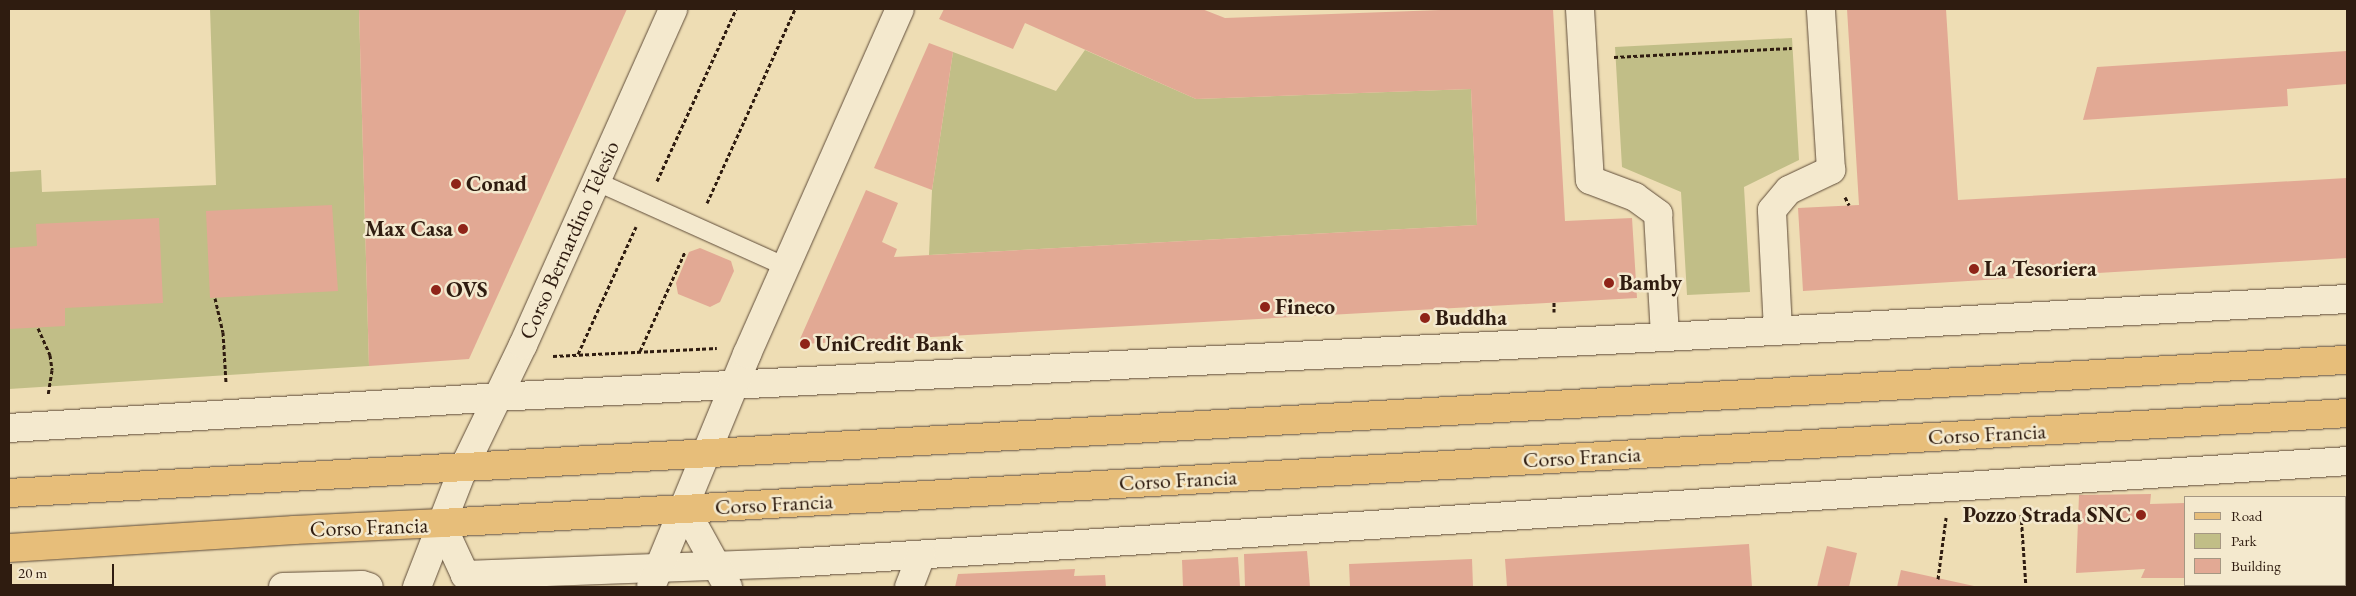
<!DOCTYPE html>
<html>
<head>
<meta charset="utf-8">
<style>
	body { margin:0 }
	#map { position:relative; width:2356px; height:596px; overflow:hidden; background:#eeddb4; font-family:"EB Garamond",serif }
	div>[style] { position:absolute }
	.green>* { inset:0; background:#c1be87 }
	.building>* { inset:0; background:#e2a994 }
	.path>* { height:3px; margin-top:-1.5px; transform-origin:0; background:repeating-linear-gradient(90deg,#2f1c10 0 4px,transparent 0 6.5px) }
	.roads { filter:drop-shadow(0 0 1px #5f4c39) drop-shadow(0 0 1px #5f4c39) }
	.lane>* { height:18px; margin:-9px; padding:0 9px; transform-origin:9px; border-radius:9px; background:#f4e9ce }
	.street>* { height:28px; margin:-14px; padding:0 14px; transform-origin:14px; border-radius:14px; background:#f4e9ce }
	.secondary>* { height:28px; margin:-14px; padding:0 14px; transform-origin:14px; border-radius:14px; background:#f4e9ce }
	.primary>* { height:28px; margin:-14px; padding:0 14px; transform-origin:14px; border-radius:14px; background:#e7be7a }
	.dots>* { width:14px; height:14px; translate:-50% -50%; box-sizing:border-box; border:2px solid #f4e9ce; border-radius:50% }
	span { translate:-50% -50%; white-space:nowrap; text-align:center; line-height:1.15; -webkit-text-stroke:5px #f4e9ce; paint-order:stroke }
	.poi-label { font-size:22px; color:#2f1c10; font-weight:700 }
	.left { translate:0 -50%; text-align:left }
	.right { translate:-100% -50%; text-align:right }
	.street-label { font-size:22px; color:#2f1c10 }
	.frame { position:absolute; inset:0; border:10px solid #2f1c10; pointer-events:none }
	.legend { position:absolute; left:2184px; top:496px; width:162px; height:90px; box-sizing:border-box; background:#f4e9ce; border:1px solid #a59782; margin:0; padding:6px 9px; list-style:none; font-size:15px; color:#2f1c10 }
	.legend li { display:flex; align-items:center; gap:10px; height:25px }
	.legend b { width:25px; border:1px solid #a59782 }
	.scale { position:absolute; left:10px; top:564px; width:104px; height:22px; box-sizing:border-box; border:2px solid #2f1c10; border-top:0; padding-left:6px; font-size:15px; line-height:18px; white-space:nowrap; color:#2f1c10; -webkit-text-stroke:4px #f4e9ce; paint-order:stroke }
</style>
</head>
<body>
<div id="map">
	<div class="green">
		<i style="clip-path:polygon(210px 9px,359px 9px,369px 366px,9px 389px,9px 172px,41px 170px,42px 192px,216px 185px)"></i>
		<i style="clip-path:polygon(1792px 38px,1799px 160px,1744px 187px,1750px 292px,1687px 295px,1681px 192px,1622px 167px,1615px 47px)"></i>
		<i style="clip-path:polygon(1085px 50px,1196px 99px,1471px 89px,1477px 225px,929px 255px,932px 190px,953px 52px,1056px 91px)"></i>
	</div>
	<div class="building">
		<i style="clip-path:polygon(359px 9px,627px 9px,469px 359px,369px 366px)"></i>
		<i style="clip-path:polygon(944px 9px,1202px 9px,1225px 18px,1468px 9px,1553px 9px,1565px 221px,1632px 218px,1637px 298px,803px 344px,800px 339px,866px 190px,898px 203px,882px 242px,897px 249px,894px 257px,1477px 225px,1471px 89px,1196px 99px,1025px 23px,1013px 49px,939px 19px)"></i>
		<i style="clip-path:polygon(1847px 9px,1946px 9px,1958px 200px,2347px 178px,2347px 258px,1803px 291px,1798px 208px,1859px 205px)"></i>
		<i style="clip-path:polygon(929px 43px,953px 52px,932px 190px,874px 168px)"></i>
		<i style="clip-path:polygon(2347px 51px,2347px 84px,2287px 89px,2288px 106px,2083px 120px,2097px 67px)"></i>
		<i style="clip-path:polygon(332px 205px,338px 291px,210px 298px,206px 211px)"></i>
		<i style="clip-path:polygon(159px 218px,163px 303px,65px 308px,65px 326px,9px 329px,9px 248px,37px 246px,36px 224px)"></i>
		<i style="clip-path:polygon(700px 248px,731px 261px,734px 271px,720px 302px,710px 307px,678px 294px,676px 283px,689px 252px)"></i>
		<i style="clip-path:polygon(2151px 494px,2150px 504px,2185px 503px,2185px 578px,2141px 578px,2145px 569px,2076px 573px,2079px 495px)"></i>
		<i style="clip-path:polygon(2345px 498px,2347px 498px,2347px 574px,2345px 574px)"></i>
		<i style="clip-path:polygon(1749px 544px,1752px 587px,1507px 587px,1505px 559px)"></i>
		<i style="clip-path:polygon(1827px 546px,1857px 553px,1849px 587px,1817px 587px)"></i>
		<i style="clip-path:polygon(1307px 551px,1310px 587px,1245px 587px,1244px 554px)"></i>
		<i style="clip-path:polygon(1238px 557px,1240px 587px,1183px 587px,1182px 560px)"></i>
		<i style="clip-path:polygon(1472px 559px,1473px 587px,1350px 587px,1349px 564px)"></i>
		<i style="clip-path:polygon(1075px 569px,1074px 576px,1105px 575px,1106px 587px,955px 587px,958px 574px)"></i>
		<i style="clip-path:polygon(1901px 570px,1974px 586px,1974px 587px,1897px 587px)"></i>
	</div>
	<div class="path">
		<i style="left:1614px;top:57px;width:178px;rotate:-2.9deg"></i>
		<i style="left:657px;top:181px;width:189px;rotate:-65.3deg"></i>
		<i style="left:1845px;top:197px;width:9px;rotate:63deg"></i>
		<i style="left:707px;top:203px;width:213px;rotate:-65.6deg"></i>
		<i style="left:215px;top:298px;width:35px;rotate:77deg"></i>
		<i style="left:223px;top:332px;width:51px;rotate:86.6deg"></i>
		<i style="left:1554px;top:302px;width:10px;rotate:90deg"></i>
		<i style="left:38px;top:328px;width:30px;rotate:66deg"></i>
		<i style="left:50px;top:355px;width:15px;rotate:82deg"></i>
		<i style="left:52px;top:370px;width:25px;rotate:99deg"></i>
		<i style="left:640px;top:351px;width:109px;rotate:-65.6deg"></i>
		<i style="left:578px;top:354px;width:140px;rotate:-65.5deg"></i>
		<i style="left:553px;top:356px;width:164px;rotate:-2.8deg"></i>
		<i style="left:2021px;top:514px;width:73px;rotate:86.1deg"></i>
		<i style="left:1938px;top:579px;width:62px;rotate:-82.5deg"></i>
	</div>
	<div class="roads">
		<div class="lane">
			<i style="left:595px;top:181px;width:209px;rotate:24.2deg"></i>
		</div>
		<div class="street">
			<i style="left:1580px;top:9px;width:171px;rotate:86.7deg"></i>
			<i style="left:1590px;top:180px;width:48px;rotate:20.7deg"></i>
			<i style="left:1635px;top:197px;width:29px;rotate:36deg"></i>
			<i style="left:1658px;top:214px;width:123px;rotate:86.7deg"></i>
			<i style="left:1778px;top:330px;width:120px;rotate:-92.9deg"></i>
			<i style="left:1772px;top:210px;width:26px;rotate:-50deg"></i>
			<i style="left:1789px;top:190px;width:47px;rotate:-25.5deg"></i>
			<i style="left:1831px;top:170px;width:161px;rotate:-93.6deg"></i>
			<i style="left:9px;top:428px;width:488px;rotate:-3.6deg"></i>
			<i style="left:496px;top:397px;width:1171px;rotate:-2.94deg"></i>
			<i style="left:1665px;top:337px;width:683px;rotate:-3.19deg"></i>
			<i style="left:465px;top:575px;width:327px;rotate:-2.1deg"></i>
			<i style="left:792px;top:563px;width:1558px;rotate:-3.75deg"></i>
			<i style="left:283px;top:587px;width:79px;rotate:-1.5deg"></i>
			<i style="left:362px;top:585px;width:7px;rotate:16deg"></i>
			<i style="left:909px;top:587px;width:34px;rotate:-69deg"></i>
		</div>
		<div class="secondary">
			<i style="left:685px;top:509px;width:89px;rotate:61.1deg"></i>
			<i style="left:441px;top:523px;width:57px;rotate:65.2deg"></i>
			<i style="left:465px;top:575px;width:23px;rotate:31deg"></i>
			<i style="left:417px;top:587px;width:127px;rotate:-68.7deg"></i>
			<i style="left:463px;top:469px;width:138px;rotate:-64.2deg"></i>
			<i style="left:523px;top:345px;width:368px;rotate:-65.9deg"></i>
			<i style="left:651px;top:587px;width:252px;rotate:-67.6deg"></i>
			<i style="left:747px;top:354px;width:377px;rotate:-66.1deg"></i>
		</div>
		<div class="primary">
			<i style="left:9px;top:493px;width:2342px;rotate:-3.26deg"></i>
			<i style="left:9px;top:548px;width:286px;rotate:-3.6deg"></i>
			<i style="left:294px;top:530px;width:147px;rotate:-2.7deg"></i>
			<i style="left:441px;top:523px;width:1909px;rotate:-3.3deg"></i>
		</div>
	</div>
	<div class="dots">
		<i style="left:456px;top:184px;background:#8f2418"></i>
		<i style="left:463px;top:229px;background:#8f2418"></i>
		<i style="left:1974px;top:269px;background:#8f2418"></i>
		<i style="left:1609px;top:283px;background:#8f2418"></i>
		<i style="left:436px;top:290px;background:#8f2418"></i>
		<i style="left:1265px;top:307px;background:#8f2418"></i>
		<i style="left:1425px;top:318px;background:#8f2418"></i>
		<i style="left:805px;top:344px;background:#8f2418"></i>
		<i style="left:2141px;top:515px;background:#8f2418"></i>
	</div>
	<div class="poi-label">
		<span class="left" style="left:466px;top:184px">Conad</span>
		<span class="right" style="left:453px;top:229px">Max Casa</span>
		<span class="left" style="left:1984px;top:269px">La Tesoriera</span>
		<span class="left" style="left:1619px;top:283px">Bamby</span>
		<span class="left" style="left:446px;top:290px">OVS</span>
		<span class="left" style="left:1275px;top:307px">Fineco</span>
		<span class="left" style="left:1435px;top:318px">Buddha</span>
		<span class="left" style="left:815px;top:344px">UniCredit Bank</span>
		<span class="right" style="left:2131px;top:515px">Pozzo Strada SNC</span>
	</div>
	<div class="street-label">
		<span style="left:569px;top:240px;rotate:-66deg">Corso Bernardino Telesio</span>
		<span style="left:1987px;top:434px;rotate:-3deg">Corso Francia</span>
		<span style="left:1582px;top:457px;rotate:-3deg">Corso Francia</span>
		<span style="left:1178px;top:480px;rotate:-3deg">Corso Francia</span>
		<span style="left:774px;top:504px;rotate:-3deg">Corso Francia</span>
		<span style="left:369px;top:527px;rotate:-2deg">Corso Francia</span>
	</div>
	<div class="frame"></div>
	<ul class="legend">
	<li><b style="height:6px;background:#e7be7a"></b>Road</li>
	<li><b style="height:14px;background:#c1be87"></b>Park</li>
	<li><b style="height:14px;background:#e2a994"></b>Building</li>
	</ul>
	<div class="scale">20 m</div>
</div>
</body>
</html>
